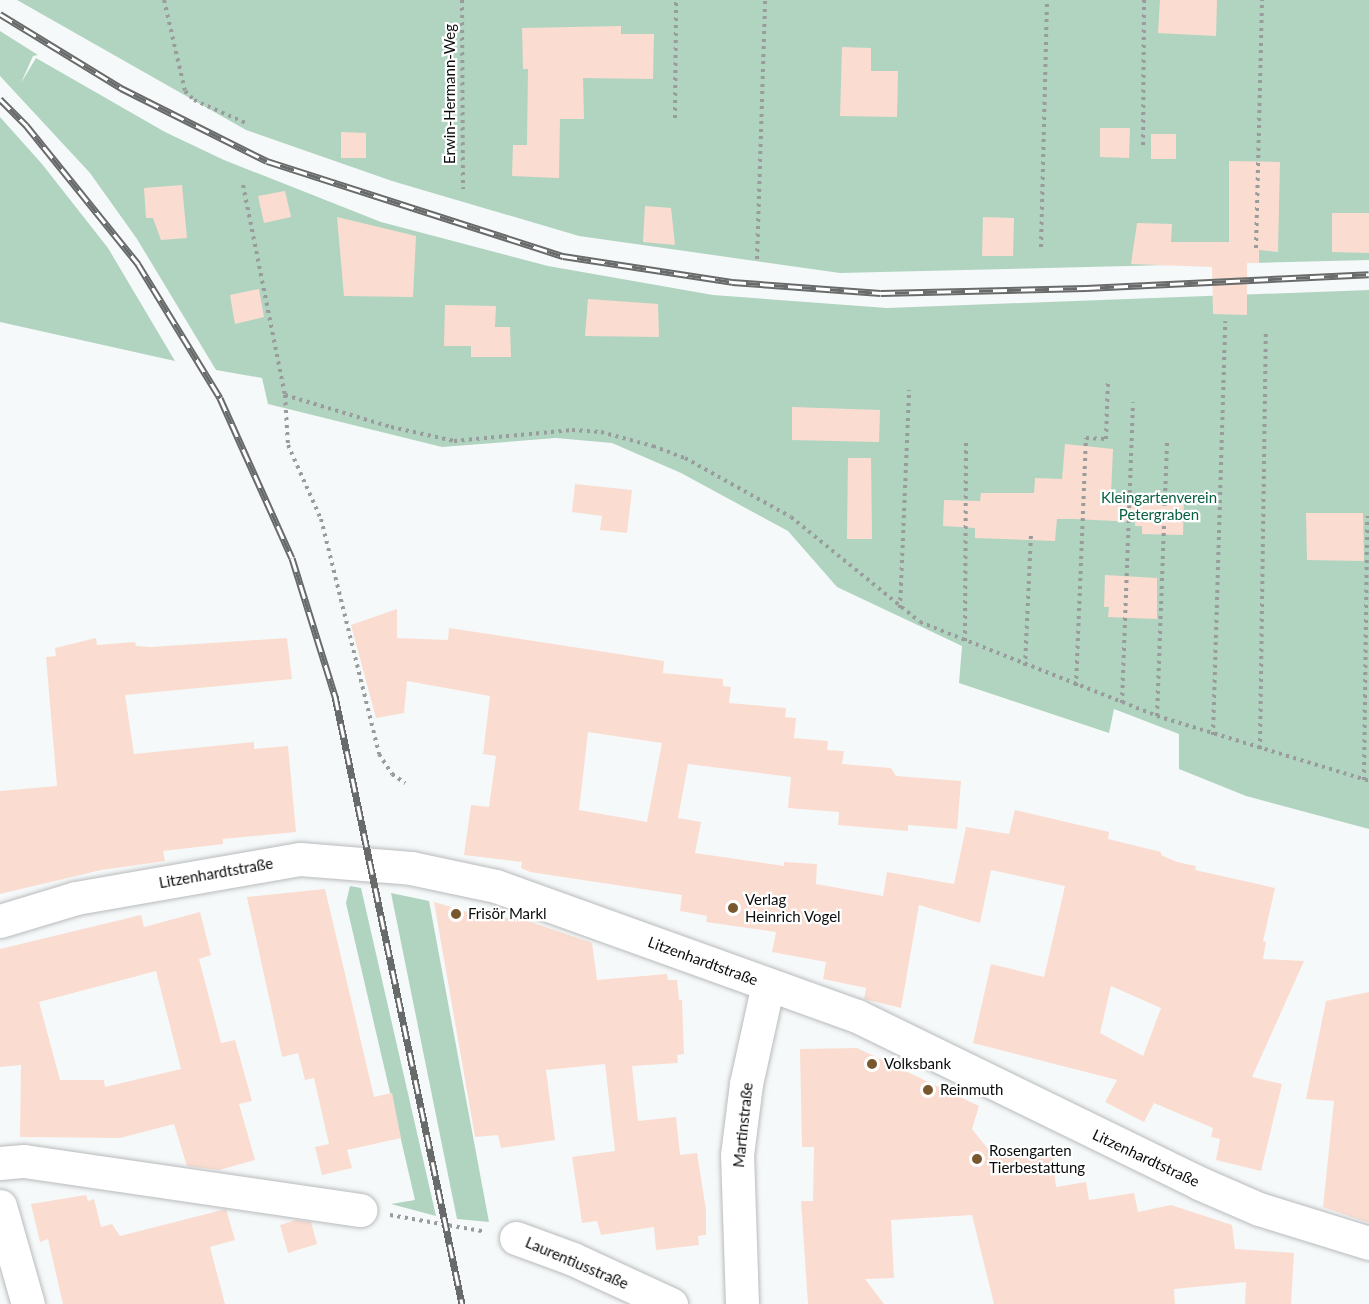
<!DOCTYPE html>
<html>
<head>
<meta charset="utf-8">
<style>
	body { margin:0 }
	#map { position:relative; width:1369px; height:1304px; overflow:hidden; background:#f6f9fa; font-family:Lato,sans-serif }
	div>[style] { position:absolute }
	.green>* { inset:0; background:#b1d4c1 }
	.building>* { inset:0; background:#faddd0 }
	.path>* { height:4px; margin-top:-2px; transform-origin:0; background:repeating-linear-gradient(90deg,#999b9c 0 3px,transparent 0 7.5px) }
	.roads { filter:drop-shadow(0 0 2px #b9bbbc) drop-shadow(0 0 2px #b9bbbc) }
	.minor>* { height:33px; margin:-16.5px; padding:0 16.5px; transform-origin:16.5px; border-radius:16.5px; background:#fff }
	.rail>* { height:7px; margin-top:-3.5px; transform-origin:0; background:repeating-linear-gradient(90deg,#fff 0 14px,#696b6b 0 28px); box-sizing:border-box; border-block:2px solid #696b6b }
	.dots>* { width:16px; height:16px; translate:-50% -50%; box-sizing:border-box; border:3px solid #fff; border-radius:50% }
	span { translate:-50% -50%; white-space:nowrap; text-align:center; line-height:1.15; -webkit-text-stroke:4.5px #fff; paint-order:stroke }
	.street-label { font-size:15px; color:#0b0c0c }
	.park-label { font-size:15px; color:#095f40 }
	.poi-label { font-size:15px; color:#0b0c0c }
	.left { translate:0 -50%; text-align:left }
</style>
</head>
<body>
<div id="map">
	<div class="green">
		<i style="clip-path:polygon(17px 0,1369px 0,1369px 260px,840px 273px,579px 236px,392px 181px,246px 130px)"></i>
		<i style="clip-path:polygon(0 31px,38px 55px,33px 56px,21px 83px,36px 58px,165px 132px,224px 160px,381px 222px,548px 266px,713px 295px,887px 308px,1369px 290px,1369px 829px,1246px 796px,1179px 769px,1179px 734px,1114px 709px,1109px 733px,959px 683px,962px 646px,837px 587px,788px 531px,681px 473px,612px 443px,556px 438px,442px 447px,268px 404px,262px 378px,216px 370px,137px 239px,90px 173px,0 76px)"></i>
		<i style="clip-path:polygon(0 117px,42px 164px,108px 248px,175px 361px,0 322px)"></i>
		<i style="clip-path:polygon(350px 886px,361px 888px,436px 1216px,391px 1204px,415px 1200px,346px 903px)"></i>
		<i style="clip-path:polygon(391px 893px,429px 901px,489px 1222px,457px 1219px)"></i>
	</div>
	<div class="building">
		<i style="clip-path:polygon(1160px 0,1217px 0,1216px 36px,1158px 33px)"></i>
		<i style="clip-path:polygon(621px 26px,621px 34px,654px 34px,653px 79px,583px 78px,584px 119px,560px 119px,559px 178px,512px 176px,513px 145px,527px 145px,528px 69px,523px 69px,522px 28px)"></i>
		<i style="clip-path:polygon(842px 47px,871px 48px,871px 71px,898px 71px,897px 117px,840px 116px)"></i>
		<i style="clip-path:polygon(1100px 128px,1130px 128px,1129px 158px,1100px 157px)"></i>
		<i style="clip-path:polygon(341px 132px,366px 133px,366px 158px,341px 158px)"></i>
		<i style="clip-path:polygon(1151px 134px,1176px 134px,1176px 159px,1151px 159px)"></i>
		<i style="clip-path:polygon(1229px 161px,1280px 162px,1278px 252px,1259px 250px,1259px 263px,1247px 263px,1247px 315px,1213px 314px,1212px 267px,1131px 264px,1137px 223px,1172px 224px,1171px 242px,1229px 242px)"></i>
		<i style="clip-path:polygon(182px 185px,187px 238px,161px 240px,153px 218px,146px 218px,144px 188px)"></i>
		<i style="clip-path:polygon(285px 191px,291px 217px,264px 223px,258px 196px)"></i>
		<i style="clip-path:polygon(645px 206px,671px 208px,675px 245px,643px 242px)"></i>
		<i style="clip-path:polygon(1332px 213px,1369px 213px,1369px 253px,1332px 252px)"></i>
		<i style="clip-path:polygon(337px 217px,416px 236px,413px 297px,344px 296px)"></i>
		<i style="clip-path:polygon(983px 217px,1014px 218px,1013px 256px,982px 256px)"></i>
		<i style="clip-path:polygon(259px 289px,264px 317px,235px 324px,230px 295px)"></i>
		<i style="clip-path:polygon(588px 299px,658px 304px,659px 337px,585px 336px)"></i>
		<i style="clip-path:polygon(445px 305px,496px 306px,495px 327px,510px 327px,511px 357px,471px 357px,471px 346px,444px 346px)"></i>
		<i style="clip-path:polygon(792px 407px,880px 410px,879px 442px,792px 440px)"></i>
		<i style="clip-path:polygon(1065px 444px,1113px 449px,1111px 494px,1184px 498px,1183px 535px,1142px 534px,1142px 526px,1135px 526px,1135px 522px,1075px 519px,1057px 519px,1055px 541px,975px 538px,975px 528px,943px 526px,944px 500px,980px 501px,981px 493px,1034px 493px,1035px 478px,1062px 479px)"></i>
		<i style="clip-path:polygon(848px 458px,871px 458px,872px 539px,847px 539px)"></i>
		<i style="clip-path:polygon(575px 484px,632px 490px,627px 533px,600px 530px,602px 516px,572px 512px)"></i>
		<i style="clip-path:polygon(1306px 513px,1363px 513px,1364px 561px,1307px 560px)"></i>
		<i style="clip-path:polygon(1105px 575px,1157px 578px,1157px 619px,1108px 617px,1109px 607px,1104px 607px)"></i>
		<i style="clip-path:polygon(evenodd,397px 609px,397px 638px,448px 640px,449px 628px,664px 661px,663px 673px,723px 679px,723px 686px,731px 687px,729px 703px,786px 708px,785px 717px,796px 718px,794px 738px,828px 741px,827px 750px,844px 751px,842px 764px,891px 768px,896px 776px,961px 781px,957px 829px,908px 825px,908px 831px,838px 825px,839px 812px,788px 808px,791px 777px,688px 764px,678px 818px,701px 822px,695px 853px,784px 866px,784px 862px,817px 864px,816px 884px,883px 896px,887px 872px,954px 884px,966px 827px,1009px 834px,1015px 810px,1109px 832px,1108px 839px,1161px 852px,1161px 855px,1177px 862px,1196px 866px,1195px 870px,1275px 888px,1263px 941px,1266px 942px,1263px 959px,1304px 961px,1252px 1077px,1282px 1084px,1261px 1171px,1216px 1160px,1220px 1139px,1211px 1137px,1213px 1128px,1154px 1103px,1144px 1122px,1105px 1102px,1117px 1080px,973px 1043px,991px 964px,1044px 977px,1065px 886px,991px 870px,980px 923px,919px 905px,901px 1008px,864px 999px,866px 988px,823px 979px,826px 962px,772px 952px,776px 932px,706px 922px,707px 916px,680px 911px,682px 895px,530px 872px,521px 868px,522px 862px,464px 855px,471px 805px,489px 807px,496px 756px,483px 754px,490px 696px,407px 681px,404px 713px,376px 718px,351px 625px,397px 609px,588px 732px,662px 743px,647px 822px,579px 810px,588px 732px,397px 609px,1111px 986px,1161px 1008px,1143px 1056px,1100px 1033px,1111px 986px)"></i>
		<i style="clip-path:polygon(96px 638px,97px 645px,135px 642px,136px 646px,151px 647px,287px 638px,292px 679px,125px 695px,134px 754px,254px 742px,254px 749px,288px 746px,296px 832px,223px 839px,223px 844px,163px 851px,165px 861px,101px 870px,0 894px,0 791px,57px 786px,46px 657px,56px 656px,55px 648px)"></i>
		<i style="clip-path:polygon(325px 889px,374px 1097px,392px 1093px,401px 1138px,347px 1150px,352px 1168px,322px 1175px,315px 1147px,329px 1144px,314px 1078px,305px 1080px,298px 1053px,282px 1057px,247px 897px)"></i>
		<i style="clip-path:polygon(434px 902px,478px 915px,522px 919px,592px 943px,597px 980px,667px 974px,668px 980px,677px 980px,679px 1000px,682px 1000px,684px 1054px,677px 1055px,678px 1063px,632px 1066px,638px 1121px,676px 1117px,680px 1155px,697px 1153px,706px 1210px,706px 1235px,698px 1236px,699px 1245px,656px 1250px,654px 1227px,601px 1235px,597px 1221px,582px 1223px,572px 1157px,615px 1151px,605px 1064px,546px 1070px,555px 1140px,501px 1148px,498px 1135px,475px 1137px)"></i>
		<i style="clip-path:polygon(evenodd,200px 912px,211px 955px,199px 959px,221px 1043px,235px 1040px,252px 1101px,239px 1104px,255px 1160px,219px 1170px,187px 1166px,174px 1124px,120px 1138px,20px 1137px,21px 1065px,0 1067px,0 949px,141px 915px,144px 927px,200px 912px,156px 971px,181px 1069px,105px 1087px,104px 1080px,60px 1080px,39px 1002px,156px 971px)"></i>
		<i style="clip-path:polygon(1369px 992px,1369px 1223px,1323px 1207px,1334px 1101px,1306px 1099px,1326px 1001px)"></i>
		<i style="clip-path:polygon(857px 1048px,979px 1106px,972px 1129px,995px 1158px,1052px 1152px,1056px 1187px,1086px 1182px,1089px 1200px,1134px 1193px,1138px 1212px,1171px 1205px,1232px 1225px,1235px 1249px,1294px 1253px,1291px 1304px,1245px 1304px,1246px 1282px,1174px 1289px,1175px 1304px,994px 1304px,972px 1215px,891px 1220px,894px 1278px,865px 1279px,884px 1304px,808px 1304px,801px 1201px,813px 1201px,814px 1147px,802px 1147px,800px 1049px)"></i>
		<i style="clip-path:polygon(86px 1195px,88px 1201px,94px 1199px,101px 1227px,112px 1224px,120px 1236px,226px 1209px,235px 1240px,210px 1247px,225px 1304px,63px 1304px,48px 1239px,40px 1242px,31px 1204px)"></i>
		<i style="clip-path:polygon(296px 1220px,311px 1222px,317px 1244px,288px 1253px,280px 1225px)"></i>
	</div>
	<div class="path">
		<i style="left:164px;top:0;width:93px;rotate:77deg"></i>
		<i style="left:185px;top:91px;width:13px;rotate:45deg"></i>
		<i style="left:194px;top:100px;width:59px;rotate:24deg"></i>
		<i style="left:462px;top:0;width:189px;rotate:89.7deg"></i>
		<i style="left:675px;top:118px;width:118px;rotate:-89.5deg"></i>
		<i style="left:1143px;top:145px;width:145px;rotate:-89.6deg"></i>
		<i style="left:243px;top:185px;width:214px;rotate:78.7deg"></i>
		<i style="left:285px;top:395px;width:50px;rotate:86.6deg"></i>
		<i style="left:288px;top:445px;width:81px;rotate:66deg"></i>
		<i style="left:321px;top:519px;width:242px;rotate:76.1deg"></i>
		<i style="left:379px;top:754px;width:24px;rotate:57deg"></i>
		<i style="left:392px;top:774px;width:16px;rotate:35deg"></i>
		<i style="left:1041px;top:247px;width:247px;rotate:-88.6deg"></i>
		<i style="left:1256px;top:248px;width:248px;rotate:-88.6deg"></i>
		<i style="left:757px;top:259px;width:259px;rotate:-88.2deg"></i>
		<i style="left:285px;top:395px;width:111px;rotate:16.8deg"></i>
		<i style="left:391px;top:427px;width:65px;rotate:12.5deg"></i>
		<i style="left:454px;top:441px;width:119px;rotate:-5.3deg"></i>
		<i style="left:572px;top:430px;width:29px;rotate:4deg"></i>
		<i style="left:601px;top:432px;width:54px;rotate:15.1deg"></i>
		<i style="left:653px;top:446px;width:34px;rotate:21deg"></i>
		<i style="left:685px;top:458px;width:121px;rotate:29.1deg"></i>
		<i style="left:791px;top:517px;width:166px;rotate:39.1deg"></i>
		<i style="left:920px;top:622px;width:255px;rotate:21.6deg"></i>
		<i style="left:1157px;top:716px;width:222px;rotate:17deg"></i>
		<i style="left:900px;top:608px;width:218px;rotate:-87.6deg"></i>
		<i style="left:965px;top:641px;width:200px;rotate:-89.7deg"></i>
		<i style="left:1025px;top:666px;width:132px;rotate:-87.4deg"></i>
		<i style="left:1076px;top:686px;width:248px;rotate:-87.7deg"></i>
		<i style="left:1086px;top:438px;width:20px;rotate:3deg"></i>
		<i style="left:1106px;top:439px;width:60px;rotate:-88.1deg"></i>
		<i style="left:1122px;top:703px;width:301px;rotate:-87.9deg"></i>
		<i style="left:1157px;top:716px;width:277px;rotate:-87.9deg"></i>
		<i style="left:1213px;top:735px;width:414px;rotate:-88.3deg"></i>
		<i style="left:1260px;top:749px;width:417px;rotate:-89.2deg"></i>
		<i style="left:1364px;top:780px;width:264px;rotate:-89.3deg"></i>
		<i style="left:390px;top:1215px;width:97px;rotate:10deg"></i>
	</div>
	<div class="roads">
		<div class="minor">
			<i style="left:0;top:921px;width:79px;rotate:-16.8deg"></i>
			<i style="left:76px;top:898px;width:227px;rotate:-9.9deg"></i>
			<i style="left:300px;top:859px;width:111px;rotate:4.6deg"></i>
			<i style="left:411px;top:868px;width:87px;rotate:12deg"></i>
			<i style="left:496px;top:886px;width:384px;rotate:19.8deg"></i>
			<i style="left:857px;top:1016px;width:381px;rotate:26deg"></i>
			<i style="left:1199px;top:1183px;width:65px;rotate:23.4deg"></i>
			<i style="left:1259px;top:1209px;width:115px;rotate:17.2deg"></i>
			<i style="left:0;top:1163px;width:24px;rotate:-5deg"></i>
			<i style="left:24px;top:1161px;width:340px;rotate:8.3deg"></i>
			<i style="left:0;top:1206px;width:102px;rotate:74.1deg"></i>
			<i style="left:516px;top:1238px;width:61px;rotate:20.2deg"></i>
			<i style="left:573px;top:1259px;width:108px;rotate:24.7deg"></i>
			<i style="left:742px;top:1304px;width:149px;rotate:-91.9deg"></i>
			<i style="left:737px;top:1155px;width:72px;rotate:-82.8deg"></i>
			<i style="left:746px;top:1084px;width:102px;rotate:-77.6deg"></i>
		</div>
	</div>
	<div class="rail">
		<i style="left:0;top:14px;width:142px;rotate:31.4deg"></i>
		<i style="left:121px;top:88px;width:163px;rotate:26.6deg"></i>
		<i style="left:267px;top:161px;width:311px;rotate:17.8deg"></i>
		<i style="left:563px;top:256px;width:171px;rotate:8.7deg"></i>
		<i style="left:732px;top:282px;width:149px;rotate:4.2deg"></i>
		<i style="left:881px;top:293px;width:205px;rotate:-1.4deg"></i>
		<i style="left:1086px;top:288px;width:283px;rotate:-2.8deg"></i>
		<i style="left:0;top:99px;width:37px;rotate:45deg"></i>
		<i style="left:26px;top:125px;width:179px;rotate:51.1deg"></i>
		<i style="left:138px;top:264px;width:157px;rotate:58.5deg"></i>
		<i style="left:220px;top:398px;width:175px;rotate:65.8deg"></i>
		<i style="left:292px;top:558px;width:145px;rotate:72.7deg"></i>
		<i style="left:335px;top:696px;width:621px;rotate:78.2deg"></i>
	</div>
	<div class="dots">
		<i style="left:733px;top:908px;background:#79582f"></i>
		<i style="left:456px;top:914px;background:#79582f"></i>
		<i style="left:872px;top:1064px;background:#79582f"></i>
		<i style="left:928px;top:1090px;background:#79582f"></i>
		<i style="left:977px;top:1159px;background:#79582f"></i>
	</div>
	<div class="street-label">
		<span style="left:450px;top:94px;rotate:-90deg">Erwin-Hermann-Weg</span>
		<span style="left:216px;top:873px;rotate:-10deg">Litzenhardtstraße</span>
		<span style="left:703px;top:961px;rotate:20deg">Litzenhardtstraße</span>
		<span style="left:743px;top:1125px;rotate:-84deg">Martinstraße</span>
		<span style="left:1146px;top:1158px;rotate:25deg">Litzenhardtstraße</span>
		<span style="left:577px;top:1263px;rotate:23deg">Laurentiusstraße</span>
	</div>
	<div class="park-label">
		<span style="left:1159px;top:506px">Kleingartenverein<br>Petergraben</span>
	</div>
	<div class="poi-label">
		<span class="left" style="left:745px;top:908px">Verlag<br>Heinrich Vogel</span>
		<span class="left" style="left:468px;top:914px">Frisör Markl</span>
		<span class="left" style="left:884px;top:1064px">Volksbank</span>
		<span class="left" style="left:940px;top:1090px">Reinmuth</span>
		<span class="left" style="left:989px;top:1159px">Rosengarten<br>Tierbestattung</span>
	</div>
</div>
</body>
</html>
